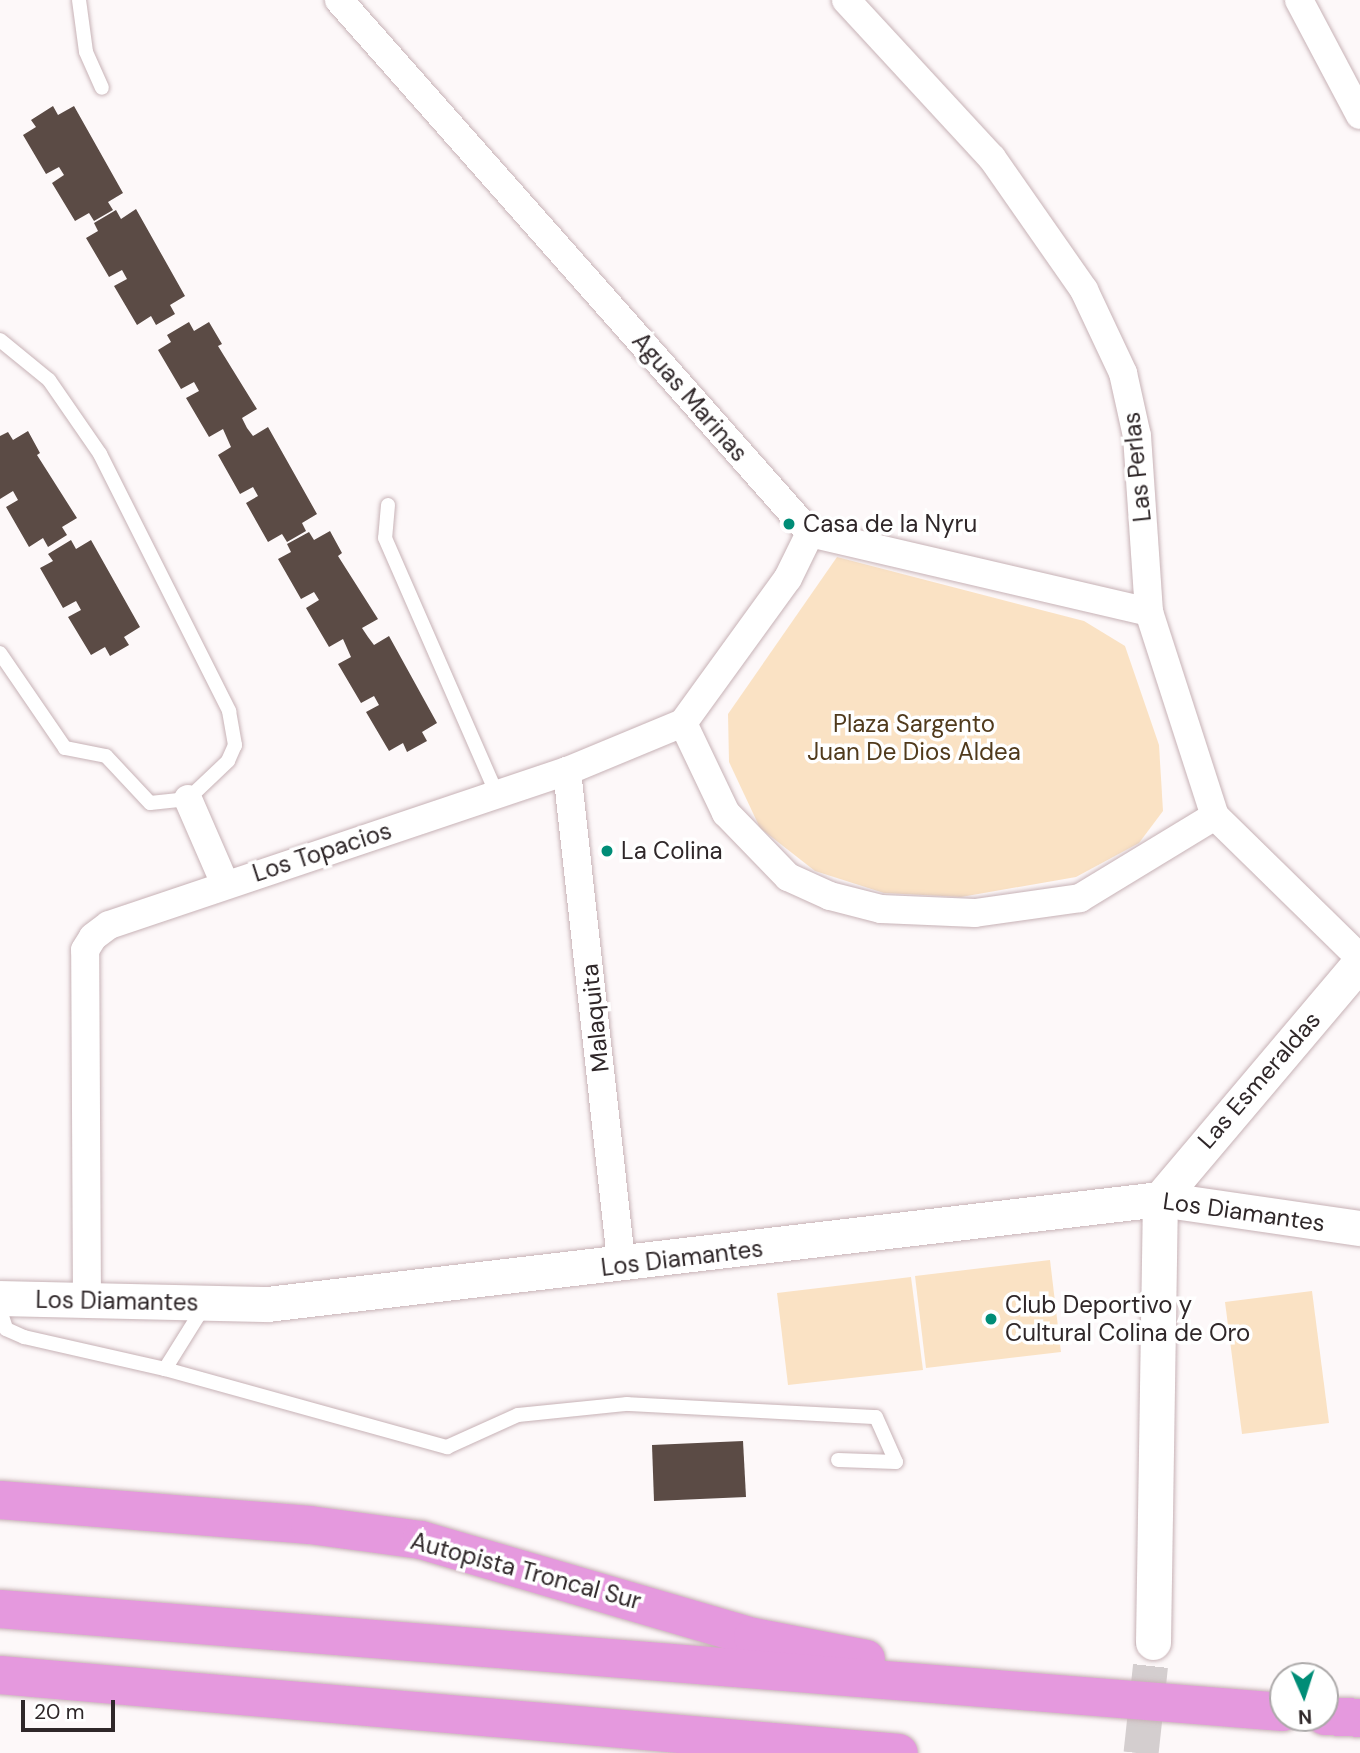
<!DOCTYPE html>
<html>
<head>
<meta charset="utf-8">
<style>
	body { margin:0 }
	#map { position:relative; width:1360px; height:1753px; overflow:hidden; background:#fdf8f9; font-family:"DM Sans",sans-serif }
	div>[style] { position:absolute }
	.green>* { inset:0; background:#fae2c4 }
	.building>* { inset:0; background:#5b4b45 }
	.tertiary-tunnel>* { height:35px; margin-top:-17.5px; transform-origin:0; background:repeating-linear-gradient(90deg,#d4cecf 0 35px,transparent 0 53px) }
	.roads { filter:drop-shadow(0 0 2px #c7b2b6) drop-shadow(0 0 2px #c7b2b6) }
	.service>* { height:14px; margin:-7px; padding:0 7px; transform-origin:7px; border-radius:7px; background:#fff }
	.minor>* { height:28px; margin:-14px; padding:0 14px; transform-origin:14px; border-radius:14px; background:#fff }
	.tertiary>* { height:35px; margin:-17.5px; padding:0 17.5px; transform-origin:17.5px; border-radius:17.5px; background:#fff }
	.motorway>* { height:38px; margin:-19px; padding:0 19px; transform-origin:19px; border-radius:19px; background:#e599de }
	.dots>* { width:19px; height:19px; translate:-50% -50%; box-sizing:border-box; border:4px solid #fff; border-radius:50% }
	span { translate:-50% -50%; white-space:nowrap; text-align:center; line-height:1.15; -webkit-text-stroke:7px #fff; paint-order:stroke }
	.street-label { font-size:24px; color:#2f2729 }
	.poi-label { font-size:24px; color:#2f2729 }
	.left { translate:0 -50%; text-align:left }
	.park-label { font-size:24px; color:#503a1c }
	.north { position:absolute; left:1269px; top:1662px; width:70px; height:70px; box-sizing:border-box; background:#fff; border:2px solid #aca9a9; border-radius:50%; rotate:177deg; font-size:19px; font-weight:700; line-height:28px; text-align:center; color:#2f2729 }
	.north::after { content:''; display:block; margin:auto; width:24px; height:32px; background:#008d77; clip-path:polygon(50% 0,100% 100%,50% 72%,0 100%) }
	.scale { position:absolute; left:21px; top:1700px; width:94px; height:32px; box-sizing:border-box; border:4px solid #2f2729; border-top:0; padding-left:9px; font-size:21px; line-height:24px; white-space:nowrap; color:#2f2729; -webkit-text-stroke:5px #fff; paint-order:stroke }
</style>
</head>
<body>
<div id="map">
	<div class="green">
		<i style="clip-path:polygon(837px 557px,1084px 621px,1125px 646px,1159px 745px,1163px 811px,1139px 843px,1076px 877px,961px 897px,884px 893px,815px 871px,760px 828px,729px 762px,728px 714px)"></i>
		<i style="clip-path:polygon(1050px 1260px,1061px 1352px,926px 1368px,915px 1276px)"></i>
		<i style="clip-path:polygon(911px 1277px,923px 1370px,788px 1385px,777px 1293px)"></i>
		<i style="clip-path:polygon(1312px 1291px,1329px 1423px,1242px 1434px,1225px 1302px)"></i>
	</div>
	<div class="building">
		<i style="clip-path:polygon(53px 106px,58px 115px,74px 106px,123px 193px,108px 202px,113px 210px,94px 221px,89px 213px,75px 221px,52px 183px,64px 175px,59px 167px,46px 174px,23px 135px,36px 127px,31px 120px)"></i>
		<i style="clip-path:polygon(136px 209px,185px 296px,170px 305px,175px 314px,156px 325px,151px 316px,137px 325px,114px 286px,127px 279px,122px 270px,109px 277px,86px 238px,98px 231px,94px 223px,116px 210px,121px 219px)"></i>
		<i style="clip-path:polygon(189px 322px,194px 331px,209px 322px,222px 344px,218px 346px,257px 409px,242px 418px,247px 428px,253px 436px,268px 427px,317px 514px,302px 523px,306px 531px,287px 542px,282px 534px,268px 542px,246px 503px,258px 496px,253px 487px,240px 494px,218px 455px,231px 447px,223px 429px,209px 437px,186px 398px,199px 391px,194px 382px,181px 389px,158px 350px,171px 342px,167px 335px)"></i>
		<i style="clip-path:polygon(28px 431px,40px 453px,37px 455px,77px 518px,62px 527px,67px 535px,48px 547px,43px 538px,29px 547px,6px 507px,18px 500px,13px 491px,0 499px,0 436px,8px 432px,13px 440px)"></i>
		<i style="clip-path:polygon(330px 531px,342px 553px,338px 556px,378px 619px,362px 628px,368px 637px,374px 645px,389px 636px,437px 723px,422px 732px,427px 741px,407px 752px,403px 743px,389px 751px,366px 712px,379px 705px,374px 696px,361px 703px,338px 664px,351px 657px,343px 639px,329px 647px,306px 608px,319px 600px,314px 592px,301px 599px,278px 559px,291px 552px,287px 544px,309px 532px,314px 540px)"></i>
		<i style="clip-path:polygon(71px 540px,76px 549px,91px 540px,140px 627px,124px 637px,129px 645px,110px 656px,105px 647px,91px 655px,68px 617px,81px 610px,76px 601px,63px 608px,40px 568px,53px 561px,48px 554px)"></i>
		<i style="clip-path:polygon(743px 1441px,746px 1497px,654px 1501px,652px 1445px)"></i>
	</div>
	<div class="tertiary-tunnel">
		<i style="left:1141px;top:1753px;width:112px;rotate:-83.8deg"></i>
	</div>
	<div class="roads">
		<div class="service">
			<i style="left:79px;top:0;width:52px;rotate:82.3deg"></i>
			<i style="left:86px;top:52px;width:39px;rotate:66deg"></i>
			<i style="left:0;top:340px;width:63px;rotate:39.2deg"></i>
			<i style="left:49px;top:380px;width:90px;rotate:55.4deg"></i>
			<i style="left:100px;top:454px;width:288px;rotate:63.3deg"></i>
			<i style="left:229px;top:711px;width:35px;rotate:80deg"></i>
			<i style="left:235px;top:745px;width:17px;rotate:114deg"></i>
			<i style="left:228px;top:761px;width:55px;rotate:136.5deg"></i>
			<i style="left:188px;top:799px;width:38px;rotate:174deg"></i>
			<i style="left:150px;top:803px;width:64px;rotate:-133.1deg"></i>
			<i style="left:106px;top:756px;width:42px;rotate:-169deg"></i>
			<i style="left:65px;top:748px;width:115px;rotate:-124.4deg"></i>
			<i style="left:388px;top:505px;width:33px;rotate:95deg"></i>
			<i style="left:385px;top:538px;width:279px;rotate:66.4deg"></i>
			<i style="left:0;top:1310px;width:20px;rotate:72deg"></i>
			<i style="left:6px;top:1329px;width:20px;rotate:24deg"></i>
			<i style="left:24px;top:1337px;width:145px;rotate:12.8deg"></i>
			<i style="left:165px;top:1369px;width:75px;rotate:-58deg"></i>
			<i style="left:165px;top:1369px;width:293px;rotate:15.5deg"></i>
			<i style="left:447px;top:1447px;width:78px;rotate:-24.3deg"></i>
			<i style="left:518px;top:1415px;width:110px;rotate:-5.8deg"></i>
			<i style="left:627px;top:1404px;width:249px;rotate:3deg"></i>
			<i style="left:876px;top:1417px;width:49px;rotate:66deg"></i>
			<i style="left:896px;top:1462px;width:58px;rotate:-178deg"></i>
		</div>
		<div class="minor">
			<i style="left:339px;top:0;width:711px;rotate:48.53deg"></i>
			<i style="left:810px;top:533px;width:348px;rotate:13.1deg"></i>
			<i style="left:846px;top:0;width:215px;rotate:47.3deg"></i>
			<i style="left:992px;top:158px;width:161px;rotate:55.1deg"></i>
			<i style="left:1084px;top:290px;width:92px;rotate:64.8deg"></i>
			<i style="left:1123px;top:373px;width:65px;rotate:77.5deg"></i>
			<i style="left:1137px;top:436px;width:176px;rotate:86.1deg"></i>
			<i style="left:1149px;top:612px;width:214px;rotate:72.1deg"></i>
			<i style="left:1215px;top:816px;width:203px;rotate:44.4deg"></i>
			<i style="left:1299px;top:0;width:130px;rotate:62.1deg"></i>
			<i style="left:683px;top:723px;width:100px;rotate:64.5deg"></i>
			<i style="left:726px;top:813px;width:89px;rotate:45.9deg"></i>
			<i style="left:788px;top:877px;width:46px;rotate:24.3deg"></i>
			<i style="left:830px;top:896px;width:53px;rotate:14.3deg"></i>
			<i style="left:881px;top:909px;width:94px;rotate:2.4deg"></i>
			<i style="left:975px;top:913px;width:106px;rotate:-8.1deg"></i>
			<i style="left:1080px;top:898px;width:158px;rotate:-31.3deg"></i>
			<i style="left:567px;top:771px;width:498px;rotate:83.7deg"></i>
			<i style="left:188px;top:799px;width:93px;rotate:66.5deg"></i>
			<i style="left:87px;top:1302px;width:352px;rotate:-90.3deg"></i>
			<i style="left:85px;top:950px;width:15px;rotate:-58deg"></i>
			<i style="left:93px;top:937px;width:20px;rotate:-37deg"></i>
			<i style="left:109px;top:925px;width:483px;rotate:-18.6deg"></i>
			<i style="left:567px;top:771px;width:126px;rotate:-22.5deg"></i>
			<i style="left:683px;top:723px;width:179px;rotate:-54.1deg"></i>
			<i style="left:788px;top:578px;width:50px;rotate:-63.9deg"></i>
		</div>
		<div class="tertiary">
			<i style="left:1160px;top:1199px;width:310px;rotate:-49.8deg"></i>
			<i style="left:0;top:1298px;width:267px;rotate:1.3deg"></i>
			<i style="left:267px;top:1304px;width:899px;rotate:-6.71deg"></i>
			<i style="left:1160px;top:1199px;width:202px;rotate:8.3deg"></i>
			<i style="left:1153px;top:1642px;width:443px;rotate:-89.1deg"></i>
		</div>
		<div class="motorway">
			<i style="left:0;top:1500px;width:311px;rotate:4.6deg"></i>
			<i style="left:310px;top:1525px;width:112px;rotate:7.7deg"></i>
			<i style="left:421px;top:1540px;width:346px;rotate:16.3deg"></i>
			<i style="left:753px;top:1637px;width:115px;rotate:11deg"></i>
			<i style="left:0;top:1609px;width:1287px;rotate:4.59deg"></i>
			<i style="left:0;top:1675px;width:902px;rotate:4.96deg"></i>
			<i style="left:1325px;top:1716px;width:35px;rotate:3deg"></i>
		</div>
	</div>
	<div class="dots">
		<i style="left:789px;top:524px;background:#008d77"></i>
		<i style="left:607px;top:851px;background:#008d77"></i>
		<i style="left:991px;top:1319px;background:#008d77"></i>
	</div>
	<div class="street-label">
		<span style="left:690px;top:397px;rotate:49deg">Aguas Marinas</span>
		<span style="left:1137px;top:467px;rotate:-96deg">Las Perlas</span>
		<span style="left:322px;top:852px;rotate:-18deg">Los Topacios</span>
		<span style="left:595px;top:1018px;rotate:-96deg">Malaquita</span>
		<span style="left:1259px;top:1080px;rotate:-49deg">Las Esmeraldas</span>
		<span style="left:1244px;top:1212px;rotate:8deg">Los Diamantes</span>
		<span style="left:682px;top:1258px;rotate:-7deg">Los Diamantes</span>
		<span style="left:117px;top:1301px;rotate:1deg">Los Diamantes</span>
		<span style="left:526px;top:1571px;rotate:15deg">Autopista Troncal Sur</span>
	</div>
	<div class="poi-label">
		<span class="left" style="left:803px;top:524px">Casa de la Nyru</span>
		<span class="left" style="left:621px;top:851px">La Colina</span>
		<span class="left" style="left:1005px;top:1319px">Club Deportivo y<br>Cultural Colina de Oro</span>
	</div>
	<div class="park-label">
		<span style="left:914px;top:738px">Plaza Sargento<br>Juan De Dios Aldea</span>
	</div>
	<div class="north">N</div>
	<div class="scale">20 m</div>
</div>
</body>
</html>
